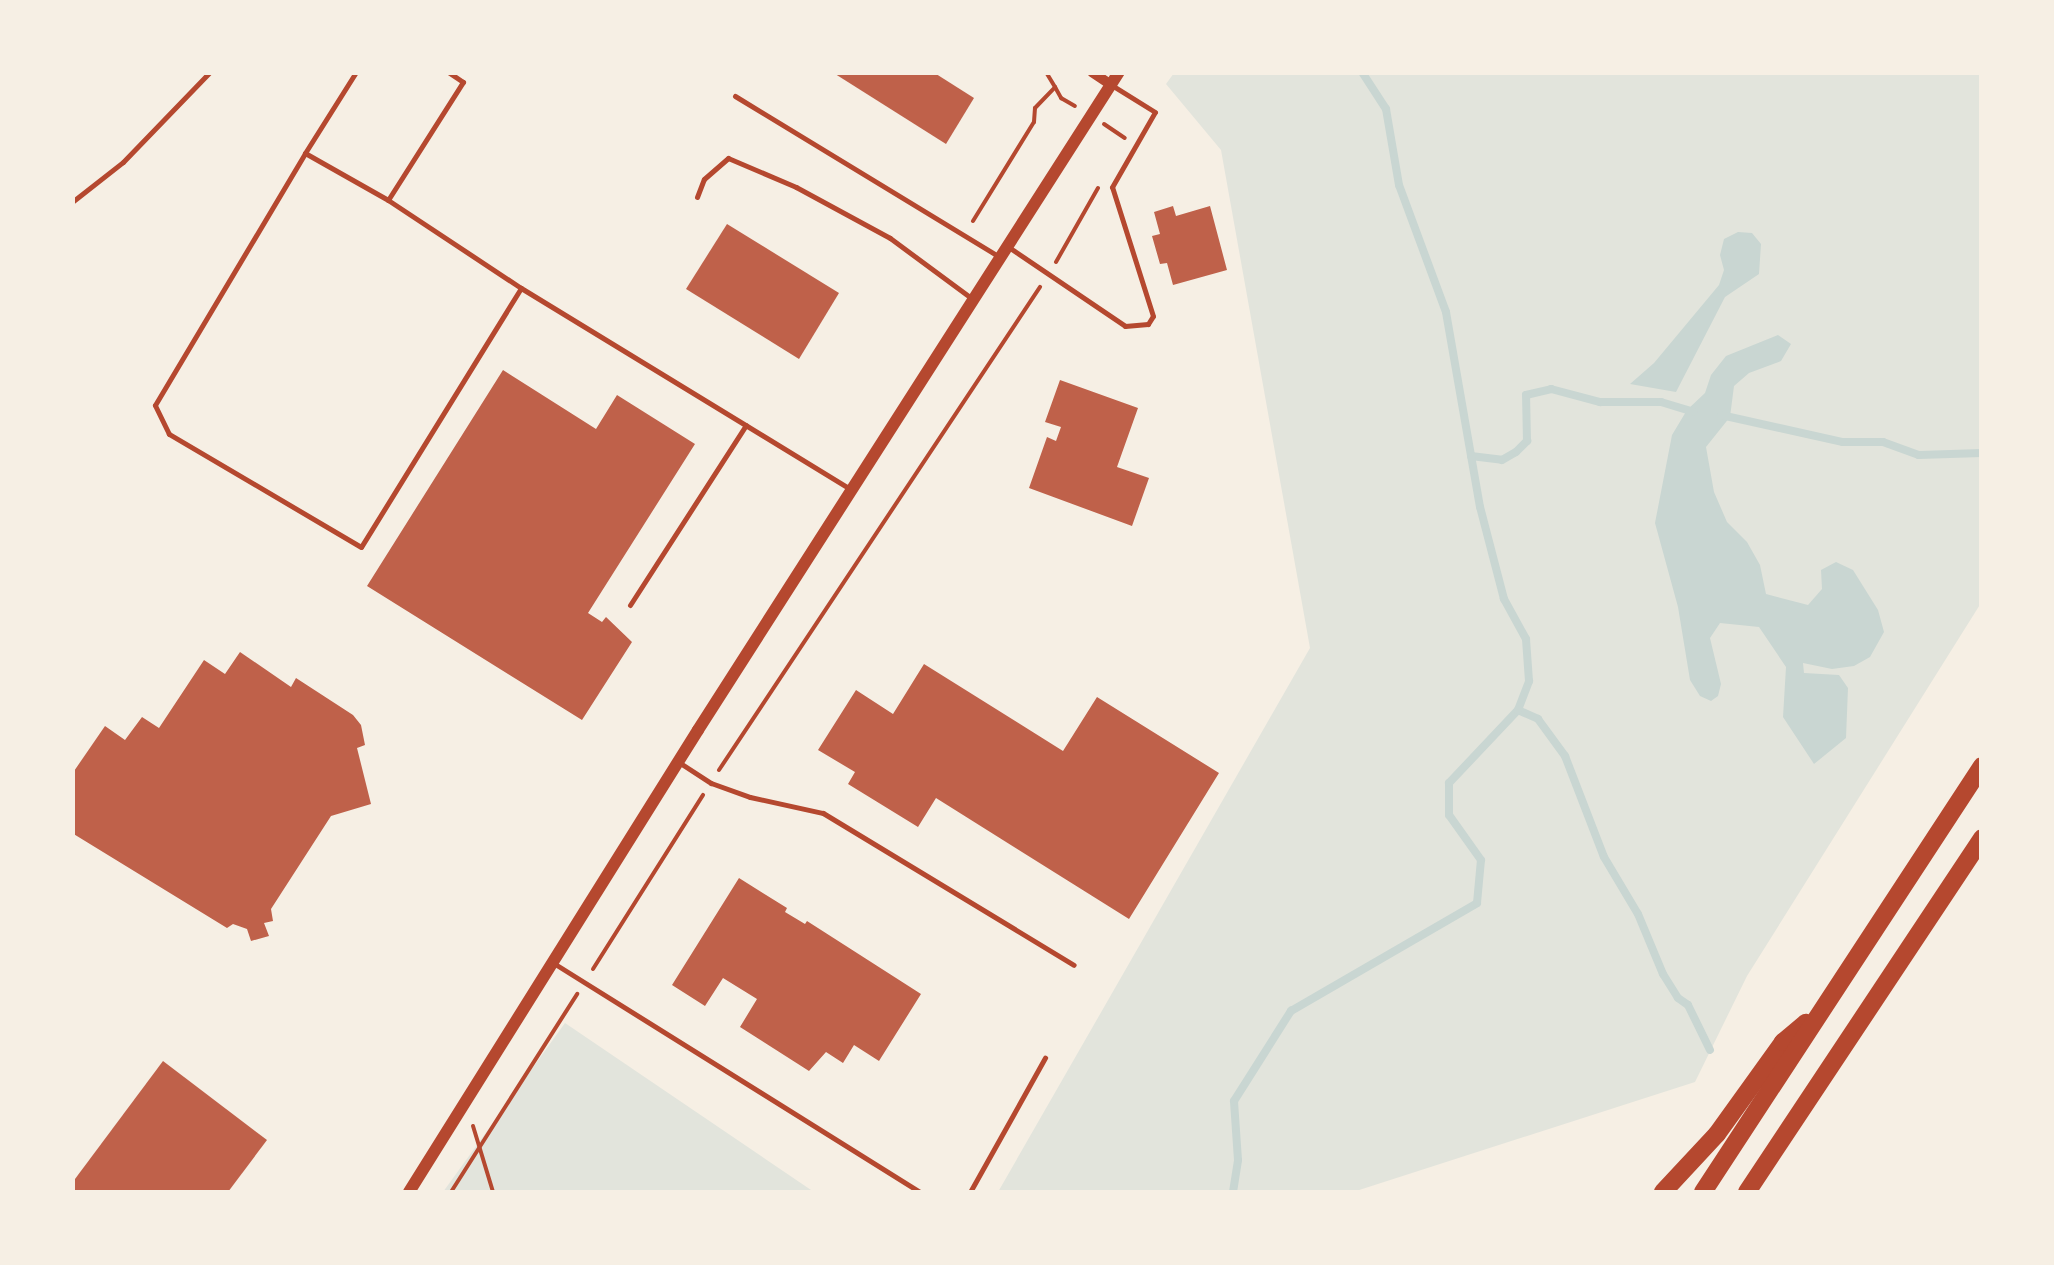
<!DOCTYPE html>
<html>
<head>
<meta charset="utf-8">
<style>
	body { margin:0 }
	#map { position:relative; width:2054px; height:1265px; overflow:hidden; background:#f6efe4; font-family:"Sofia Sans Condensed",sans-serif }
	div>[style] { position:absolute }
	.green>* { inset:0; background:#e2e4dc }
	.water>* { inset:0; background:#c9d6d2 }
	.stream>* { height:8px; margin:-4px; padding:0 4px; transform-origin:4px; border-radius:4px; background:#c9d6d2 }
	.building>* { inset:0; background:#bf614a }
	.path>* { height:4px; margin:-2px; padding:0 2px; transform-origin:2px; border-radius:2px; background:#b5482f }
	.service>* { height:5px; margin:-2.5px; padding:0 2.5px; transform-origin:2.5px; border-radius:2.5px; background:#b5482f }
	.minor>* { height:10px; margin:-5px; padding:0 5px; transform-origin:5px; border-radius:5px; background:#b5482f }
	.tertiary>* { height:12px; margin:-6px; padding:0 6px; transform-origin:6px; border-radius:6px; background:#b5482f }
	.motorway>* { height:18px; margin:-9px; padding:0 9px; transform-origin:9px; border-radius:9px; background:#b5482f }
	span { translate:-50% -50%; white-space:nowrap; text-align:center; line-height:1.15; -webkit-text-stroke:8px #f6efe4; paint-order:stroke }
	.frame { position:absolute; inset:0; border:75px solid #f6efe4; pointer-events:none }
</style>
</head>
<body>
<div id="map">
	<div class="green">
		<i style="clip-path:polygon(1174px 73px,1981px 73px,1981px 603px,1747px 976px,1695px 1082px,1353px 1192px,998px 1192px,1310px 648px,1221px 150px,1166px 84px)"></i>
		<i style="clip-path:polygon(565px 1023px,814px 1192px,443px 1192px)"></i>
	</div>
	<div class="water">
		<i style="clip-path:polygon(1738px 232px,1752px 233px,1761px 244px,1759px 274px,1725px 297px,1676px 392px,1630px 384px,1654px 363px,1719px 285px,1724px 270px,1720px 255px,1724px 239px)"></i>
		<i style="clip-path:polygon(1778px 335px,1791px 344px,1781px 361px,1749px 373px,1734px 386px,1730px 417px,1706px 447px,1714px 492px,1727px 522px,1747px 542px,1760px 565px,1766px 594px,1808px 605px,1822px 589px,1821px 570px,1836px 562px,1853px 570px,1878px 610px,1884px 632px,1870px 657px,1854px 666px,1832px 669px,1803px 663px,1804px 673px,1839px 675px,1848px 688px,1846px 738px,1814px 764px,1783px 717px,1786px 667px,1759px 627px,1720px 623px,1710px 638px,1721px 684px,1718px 696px,1711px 701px,1700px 696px,1690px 680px,1678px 607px,1655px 523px,1672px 435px,1687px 410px,1705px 393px,1711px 375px,1726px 356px)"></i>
	</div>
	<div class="stream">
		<i style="left:1721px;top:415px;width:125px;rotate:12.5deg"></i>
		<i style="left:1843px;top:442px;width:40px"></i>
		<i style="left:1883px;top:442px;width:38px;rotate:20deg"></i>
		<i style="left:1919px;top:455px;width:63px;rotate:-1.8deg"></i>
		<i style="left:1471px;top:456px;width:31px;rotate:7deg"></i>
		<i style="left:1502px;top:460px;width:16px;rotate:-30deg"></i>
		<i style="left:1516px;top:452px;width:16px;rotate:-45deg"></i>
		<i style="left:1527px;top:441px;width:46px;rotate:-91.2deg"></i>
		<i style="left:1526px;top:395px;width:26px;rotate:-13deg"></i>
		<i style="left:1551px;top:389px;width:51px;rotate:14.9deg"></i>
		<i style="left:1600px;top:402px;width:61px"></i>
		<i style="left:1661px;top:402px;width:34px;rotate:17deg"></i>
		<i style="left:1518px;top:710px;width:22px;rotate:24deg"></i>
		<i style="left:1538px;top:719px;width:46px;rotate:53.9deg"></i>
		<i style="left:1565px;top:756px;width:108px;rotate:68.9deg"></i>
		<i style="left:1604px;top:857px;width:66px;rotate:59.2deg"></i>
		<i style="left:1638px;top:914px;width:65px;rotate:67.4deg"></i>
		<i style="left:1663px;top:974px;width:28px;rotate:58deg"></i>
		<i style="left:1678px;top:998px;width:12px;rotate:35deg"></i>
		<i style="left:1688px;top:1005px;width:50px;rotate:63.9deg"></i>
		<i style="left:1233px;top:1192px;width:32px;rotate:-81deg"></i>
		<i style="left:1238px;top:1160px;width:59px;rotate:-93.9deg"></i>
		<i style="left:1234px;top:1101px;width:107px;rotate:-57.7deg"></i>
		<i style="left:1291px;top:1011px;width:215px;rotate:-30.1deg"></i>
		<i style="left:1477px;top:903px;width:43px;rotate:-84.7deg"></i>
		<i style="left:1481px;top:860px;width:55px;rotate:-125.4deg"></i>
		<i style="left:1449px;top:815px;width:32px;rotate:-90deg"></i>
		<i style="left:1449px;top:783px;width:100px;rotate:-46.6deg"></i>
		<i style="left:1518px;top:710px;width:31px;rotate:-69deg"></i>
		<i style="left:1529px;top:681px;width:42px;rotate:-94.1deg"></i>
		<i style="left:1526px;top:639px;width:46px;rotate:-118.8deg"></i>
		<i style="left:1504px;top:599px;width:95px;rotate:-104.6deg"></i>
		<i style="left:1480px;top:507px;width:198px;rotate:-99.9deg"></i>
		<i style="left:1446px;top:312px;width:135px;rotate:-110.3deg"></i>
		<i style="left:1399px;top:185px;width:77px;rotate:-99.7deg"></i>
		<i style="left:1386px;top:109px;width:44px;rotate:-123deg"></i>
	</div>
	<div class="building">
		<i style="clip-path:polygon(832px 72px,933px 72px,974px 98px,946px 144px)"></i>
		<i style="clip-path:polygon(1173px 206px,1176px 216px,1210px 206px,1227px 270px,1173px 285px,1167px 263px,1160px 264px,1152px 236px,1160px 234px,1154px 212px)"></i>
		<i style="clip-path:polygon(727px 224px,839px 293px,799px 359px,686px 289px)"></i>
		<i style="clip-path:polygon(503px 370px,596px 429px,617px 395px,695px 444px,588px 613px,602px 622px,606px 617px,632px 642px,582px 720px,367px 586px)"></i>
		<i style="clip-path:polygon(1060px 380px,1138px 408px,1117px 467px,1149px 478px,1132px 526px,1029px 488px,1047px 437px,1056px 441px,1061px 427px,1045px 422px)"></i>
		<i style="clip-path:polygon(240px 652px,291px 687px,296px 678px,353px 715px,361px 725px,365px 745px,357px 748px,371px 804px,331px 816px,271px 909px,273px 921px,264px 923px,269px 936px,251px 941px,247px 929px,233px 924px,227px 928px,72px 833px,72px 774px,105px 726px,125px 740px,142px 717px,159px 728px,204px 660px,225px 674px)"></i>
		<i style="clip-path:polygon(924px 664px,1063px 751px,1097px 697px,1219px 773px,1129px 919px,936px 798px,918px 827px,848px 784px,855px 772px,818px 750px,856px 690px,893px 714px)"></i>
		<i style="clip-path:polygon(739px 878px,787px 908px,785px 912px,805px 924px,807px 921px,921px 994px,879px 1061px,854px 1045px,843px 1063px,826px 1052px,809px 1071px,740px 1027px,757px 999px,723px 978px,705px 1006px,672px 985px)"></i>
		<i style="clip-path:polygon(163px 1061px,267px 1140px,228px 1192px,72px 1192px,72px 1183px)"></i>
	</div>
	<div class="path">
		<i style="left:1055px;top:87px;width:13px;rotate:61deg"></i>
		<i style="left:1061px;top:98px;width:16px;rotate:30deg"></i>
		<i style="left:1104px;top:124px;width:25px;rotate:34deg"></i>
		<i style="left:973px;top:221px;width:116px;rotate:-58.4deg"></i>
		<i style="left:1034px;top:122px;width:14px;rotate:-86deg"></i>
		<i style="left:1035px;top:108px;width:29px;rotate:-46deg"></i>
		<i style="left:1055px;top:87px;width:17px;rotate:-121deg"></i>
		<i style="left:1056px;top:262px;width:85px;rotate:-60.4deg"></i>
		<i style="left:719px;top:770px;width:580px;rotate:-56.39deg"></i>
		<i style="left:593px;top:969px;width:206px;rotate:-57.7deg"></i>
		<i style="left:473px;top:1126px;width:69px;rotate:73.1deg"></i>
		<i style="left:451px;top:1192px;width:235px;rotate:-57.5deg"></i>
	</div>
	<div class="service">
		<i style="left:735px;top:96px;width:308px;rotate:31.3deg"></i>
		<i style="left:305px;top:153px;width:96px;rotate:-57.8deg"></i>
		<i style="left:697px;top:197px;width:19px;rotate:-69deg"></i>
		<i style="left:704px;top:179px;width:32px;rotate:-41deg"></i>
		<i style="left:728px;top:158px;width:74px;rotate:23.1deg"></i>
		<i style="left:796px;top:187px;width:107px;rotate:28.5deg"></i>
		<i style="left:890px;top:238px;width:101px;rotate:36.5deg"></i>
		<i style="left:388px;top:200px;width:140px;rotate:-57.6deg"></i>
		<i style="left:463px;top:82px;width:18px;rotate:-146deg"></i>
		<i style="left:72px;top:202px;width:65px;rotate:-38.1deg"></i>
		<i style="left:123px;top:162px;width:125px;rotate:-46deg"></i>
		<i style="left:1010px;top:248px;width:139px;rotate:34.1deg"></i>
		<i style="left:1125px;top:326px;width:23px;rotate:-5deg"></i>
		<i style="left:1148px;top:324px;width:9px;rotate:-58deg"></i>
		<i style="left:1153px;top:316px;width:135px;rotate:-107.6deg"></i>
		<i style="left:1112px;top:187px;width:86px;rotate:-60.2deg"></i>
		<i style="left:1155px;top:112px;width:49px;rotate:-148.2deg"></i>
		<i style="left:521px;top:288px;width:304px;rotate:121.7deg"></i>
		<i style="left:361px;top:547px;width:223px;rotate:-149.5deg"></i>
		<i style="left:169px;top:434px;width:32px;rotate:-116deg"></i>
		<i style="left:155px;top:405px;width:293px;rotate:-59.2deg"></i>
		<i style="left:305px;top:153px;width:95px;rotate:29.5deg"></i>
		<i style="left:388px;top:200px;width:159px;rotate:33.5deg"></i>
		<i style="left:521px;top:288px;width:384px;rotate:31.4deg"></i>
		<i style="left:630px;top:605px;width:214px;rotate:-57.2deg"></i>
		<i style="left:680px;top:763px;width:37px;rotate:33deg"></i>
		<i style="left:711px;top:783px;width:41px;rotate:19.7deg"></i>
		<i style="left:750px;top:797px;width:75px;rotate:12.4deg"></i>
		<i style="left:823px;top:813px;width:293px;rotate:31.2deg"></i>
		<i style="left:555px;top:964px;width:430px;rotate:32deg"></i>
		<i style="left:970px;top:1192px;width:154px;rotate:-60.8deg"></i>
	</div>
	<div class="minor">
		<i style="left:1092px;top:72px;width:23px;rotate:34deg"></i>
	</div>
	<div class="tertiary">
		<i style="left:409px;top:1192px;width:545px;rotate:-57.97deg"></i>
		<i style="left:698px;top:730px;width:781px;rotate:-57.39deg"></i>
	</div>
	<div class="motorway">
		<i style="left:1663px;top:1192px;width:79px;rotate:-47deg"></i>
		<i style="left:1717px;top:1134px;width:113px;rotate:-54.3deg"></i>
		<i style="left:1783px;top:1042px;width:30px;rotate:-40deg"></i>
		<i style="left:1703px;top:1192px;width:509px;rotate:-56.78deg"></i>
		<i style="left:1747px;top:1192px;width:425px;rotate:-56.4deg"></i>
	</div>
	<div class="frame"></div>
</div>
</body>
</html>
